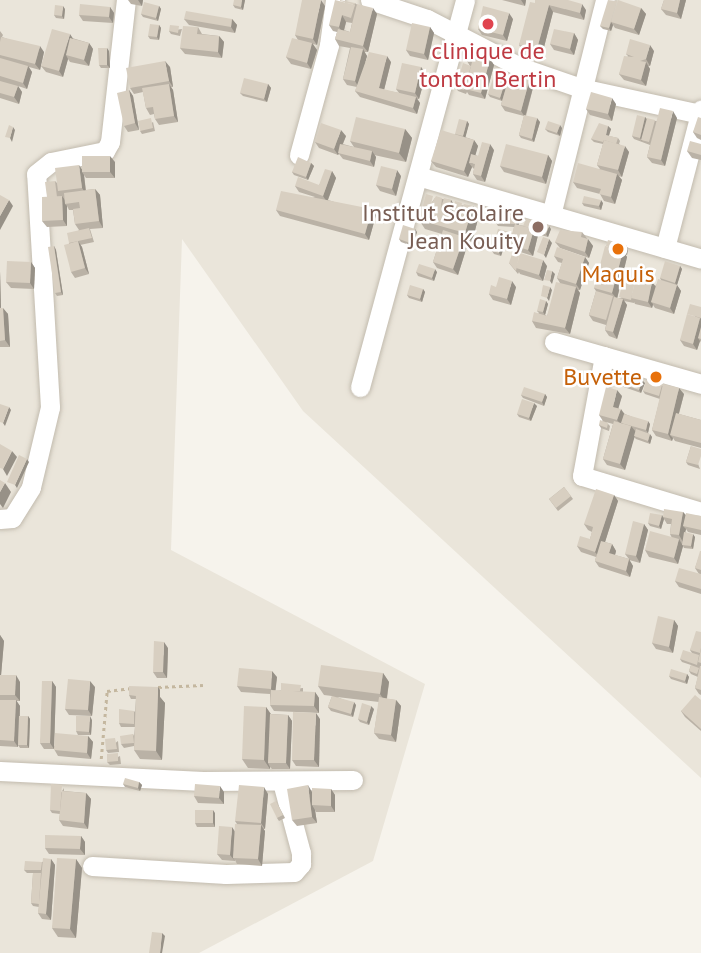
<!DOCTYPE html>
<html>
<head>
<meta charset="utf-8">
<style>
	body { margin:0 }
	#map { position:relative; width:701px; height:953px; overflow:hidden; background:#f6f3ec; font-family:"PT Sans",sans-serif }
	div>[style] { position:absolute }
	.residential>* { inset:0; background:#eae5da }
	.path>* { height:2.5px; margin-top:-1.25px; transform-origin:0; background:repeating-linear-gradient(90deg,#c4b79f 0 3.5px,transparent 0 7px) }
	.roads { filter:drop-shadow(0 0 2px #c2bbae) drop-shadow(0 0 2px #c2bbae) }
	.street>* { height:19px; margin:-9.5px; padding:0 9.5px; transform-origin:9.5px; border-radius:9.5px; background:#fff }
	.wall>* { inset:0; background:#bab2a6 }
	.shaded-wall>* { inset:0; background:#979187 }
	.building>* { inset:0; background:#d8cfc1 }
	.dots>* { width:19px; height:19px; translate:-50% -50%; box-sizing:border-box; border:4px solid #fff; border-radius:50% }
	span { translate:-50% -50%; white-space:nowrap; text-align:center; line-height:1.15; -webkit-text-stroke:5px #fff; paint-order:stroke }
	.health-label { font-size:24px; color:#be3a42 }
	.education-label { font-size:24px; color:#785e54 }
	.right { translate:-100% -50%; text-align:right }
	.food-label { font-size:24px; color:#c56008 }
</style>
</head>
<body>
<div id="map">
	<div class="residential">
		<i style="clip-path:polygon(0 0,701px 0,701px 778px,303px 411px,182px 239px,171px 550px,425px 684px,373px 861px,199px 953px,0 953px)"></i>
	</div>
	<div class="path">
		<i style="left:158px;top:687px;width:45px;rotate:-2.5deg"></i>
		<i style="left:101px;top:759px;width:68px;rotate:-85deg"></i>
		<i style="left:107px;top:691px;width:23px;rotate:-7deg"></i>
	</div>
	<div class="roads">
		<div class="street">
			<i style="left:370px;top:0;width:60px;rotate:18.4deg"></i>
			<i style="left:427px;top:19px;width:105px;rotate:27.3deg"></i>
			<i style="left:520px;top:67px;width:65px;rotate:19deg"></i>
			<i style="left:581px;top:88px;width:122px;rotate:12.3deg"></i>
			<i style="left:299px;top:155px;width:114px;rotate:-74.7deg"></i>
			<i style="left:329px;top:45px;width:45px;rotate:-82.4deg"></i>
			<i style="left:418px;top:176px;width:295px;rotate:16.3deg"></i>
			<i style="left:551px;top:215px;width:222px;rotate:-75.9deg"></i>
			<i style="left:665px;top:248px;width:143px;rotate:-75.4deg"></i>
			<i style="left:554px;top:342px;width:153px;rotate:15.9deg"></i>
			<i style="left:604px;top:356px;width:122px;rotate:100.4deg"></i>
			<i style="left:582px;top:476px;width:124px;rotate:16.8deg"></i>
			<i style="left:360px;top:387px;width:401px;rotate:-74.8deg"></i>
			<i style="left:0;top:519px;width:12px;rotate:-5deg"></i>
			<i style="left:12px;top:518px;width:36px;rotate:-58deg"></i>
			<i style="left:31px;top:487px;width:82px;rotate:-76.6deg"></i>
			<i style="left:50px;top:407px;width:233px;rotate:-93.4deg"></i>
			<i style="left:36px;top:174px;width:19px;rotate:-39deg"></i>
			<i style="left:51px;top:162px;width:55px;rotate:-11.5deg"></i>
			<i style="left:105px;top:151px;width:10px;rotate:-61deg"></i>
			<i style="left:110px;top:142px;width:143px;rotate:-83.6deg"></i>
			<i style="left:0;top:771px;width:203px;rotate:2.8deg"></i>
			<i style="left:203px;top:781px;width:150px;rotate:-0.4deg"></i>
			<i style="left:92px;top:866px;width:134px;rotate:3.4deg"></i>
			<i style="left:226px;top:874px;width:68px;rotate:-1.7deg"></i>
			<i style="left:294px;top:872px;width:11px;rotate:-49deg"></i>
			<i style="left:301px;top:864px;width:11px;rotate:-90deg"></i>
			<i style="left:301px;top:853px;width:73px;rotate:-105deg"></i>
		</div>
	</div>
	<div class="wall">
		<i style="clip-path:polygon(128px 0,143px 0,142px 6px,131px 4px)"></i>
		<i style="clip-path:polygon(245px 0,243px 10px,235px 8px,233px 5px)"></i>
		<i style="clip-path:polygon(502px 0,526px 0,525px 6px)"></i>
		<i style="clip-path:polygon(664px 0,686px 0,681px 19px,666px 15px,661px 9px)"></i>
		<i style="clip-path:polygon(evenodd,355px 3px,356px 4px,377px 14px,368px 52px,364px 52px,367px 56px,365px 62px,391px 62px,384px 90px,399px 93px,396px 89px,421px 67px,426px 74px,419px 99px,417px 99px,420px 103px,417px 114px,360px 97px,355px 91px,357px 87px,347px 85px,343px 79px,350px 48px,339px 46px,335px 39px,337px 32px,333px 31px,329px 25px,355px 3px,346px 22px,352px 23px,350px 32px,344px 30px,346px 22px)"></i>
		<i style="clip-path:polygon(535px 3px,586px 10px,584px 20px,553px 12px,542px 55px,523px 51px,519px 45px)"></i>
		<i style="clip-path:polygon(159px 6px,161px 9px,158px 21px,143px 17px,141px 14px)"></i>
		<i style="clip-path:polygon(325px 6px,317px 45px,313px 44px,317px 50px,311px 69px,291px 64px,286px 57px,298px 40px,295px 35px)"></i>
		<i style="clip-path:polygon(110px 7px,114px 13px,113px 23px,83px 21px,79px 15px)"></i>
		<i style="clip-path:polygon(641px 8px,646px 14px,639px 35px,615px 28px,613px 25px,611px 31px,603px 29px,600px 26px)"></i>
		<i style="clip-path:polygon(65px 9px,64px 19px,56px 18px,54px 15px)"></i>
		<i style="clip-path:polygon(184px 19px,232px 19px,237px 25px,235px 33px,189px 25px)"></i>
		<i style="clip-path:polygon(513px 19px,507px 41px,482px 35px,478px 29px)"></i>
		<i style="clip-path:polygon(159px 25px,161px 28px,159px 40px,150px 39px,148px 36px)"></i>
		<i style="clip-path:polygon(198px 27px,202px 34px,219px 36px,224px 42px,222px 58px,185px 54px,180px 48px)"></i>
		<i style="clip-path:polygon(430px 27px,434px 33px,428px 60px,410px 56px,406px 50px)"></i>
		<i style="clip-path:polygon(182px 29px,180px 36px,171px 34px,169px 31px)"></i>
		<i style="clip-path:polygon(0 31px,3px 35px,2px 37px,44px 52px,40px 70px,29px 67px,32px 72px,27px 89px,18px 86px,22px 92px,19px 104px,0 98px)"></i>
		<i style="clip-path:polygon(574px 33px,578px 40px,574px 55px,554px 50px,550px 44px)"></i>
		<i style="clip-path:polygon(72px 38px,89px 43px,93px 49px,89px 66px,70px 62px,68px 59px,63px 77px,46px 72px,41px 66px)"></i>
		<i style="clip-path:polygon(109px 51px,110px 68px,101px 68px,99px 65px)"></i>
		<i style="clip-path:polygon(654px 51px,650px 66px,648px 66px,650px 69px,646px 86px,624px 80px,619px 74px,628px 56px,626px 54px)"></i>
		<i style="clip-path:polygon(490px 59px,494px 65px,485px 99px,469px 95px,467px 92px,466px 94px,458px 91px,456px 88px,467px 80px,468px 78px,462px 76px,460px 73px,470px 66px,467px 61px)"></i>
		<i style="clip-path:polygon(170px 67px,173px 87px,171px 87px,173px 90px,178px 122px,159px 125px,155px 119px,154px 114px,150px 115px,146px 108px,143px 92px,134px 94px,130px 88px)"></i>
		<i style="clip-path:polygon(530px 78px,534px 84px,526px 116px,540px 122px,534px 142px,521px 138px,519px 135px,524px 116px,505px 111px,501px 105px,502px 101px,490px 97px,488px 94px,508px 81px)"></i>
		<i style="clip-path:polygon(268px 84px,271px 88px,267px 102px,243px 96px,240px 93px)"></i>
		<i style="clip-path:polygon(129px 90px,133px 96px,139px 130px,128px 132px,124px 126px)"></i>
		<i style="clip-path:polygon(616px 104px,612px 121px,590px 115px,586px 109px)"></i>
		<i style="clip-path:polygon(645px 117px,647px 119px,656px 121px,677px 118px,665px 166px,652px 163px,647px 157px,650px 145px,634px 139px,632px 136px)"></i>
		<i style="clip-path:polygon(701px 118px,701px 140px,697px 138px,693px 132px)"></i>
		<i style="clip-path:polygon(467px 121px,469px 124px,465px 137px,474px 140px,478px 146px,475px 155px,478px 156px,494px 150px,485px 182px,477px 180px,473px 174px,474px 169px,472px 167px,468px 177px,436px 167px,431px 161px)"></i>
		<i style="clip-path:polygon(153px 122px,155px 131px,142px 134px,140px 131px)"></i>
		<i style="clip-path:polygon(608px 126px,611px 129px,609px 136px,618px 138px,620px 141px,619px 144px,629px 152px,622px 177px,619px 176px,622px 180px,615px 204px,604px 201px,600px 194px,577px 188px,573px 182px,600px 169px,597px 165px,603px 144px,594px 142px,591px 139px)"></i>
		<i style="clip-path:polygon(562px 128px,560px 136px,548px 132px,545px 129px)"></i>
		<i style="clip-path:polygon(405px 129px,412px 138px,406px 162px,374px 155px,376px 157px,374px 167px,343px 159px,339px 154px,338px 155px,319px 148px,315px 142px,346px 136px,343px 144px,354px 147px,350px 141px)"></i>
		<i style="clip-path:polygon(701px 144px,701px 160px,692px 158px,687px 151px)"></i>
		<i style="clip-path:polygon(548px 155px,552px 161px,546px 184px,504px 172px,500px 166px)"></i>
		<i style="clip-path:polygon(115px 162px,115px 178px,86px 178px,84px 175px,86px 190px,95px 189px,100px 195px,103px 228px,90px 229px,94px 242px,80px 245px,82px 247px,89px 274px,75px 278px,71px 272px,69px 243px,79px 230px,75px 224px,73px 210px,69px 210px,67px 206px,67px 226px,47px 227px,42px 221px,47px 197px,55px 181px,57px 183px,82px 169px)"></i>
		<i style="clip-path:polygon(311px 163px,314px 166px,308px 180px,294px 175px,292px 172px)"></i>
		<i style="clip-path:polygon(332px 171px,336px 178px,328px 200px,376px 215px,369px 240px,280px 216px,276px 210px,315px 197px,299px 192px,295px 186px,319px 185px)"></i>
		<i style="clip-path:polygon(401px 176px,396px 196px,380px 191px,376px 185px)"></i>
		<i style="clip-path:polygon(435px 198px,451px 200px,454px 205px,473px 206px,479px 215px,472px 242px,466px 240px,468px 243px,458px 275px,437px 268px,433px 262px,442px 234px,425px 229px,419px 220px)"></i>
		<i style="clip-path:polygon(582px 203px,603px 203px,601px 210px,584px 206px)"></i>
		<i style="clip-path:polygon(518px 217px,520px 220px,518px 225px,551px 229px,548px 237px,537px 234px,538px 235px,533px 256px,514px 250px,512px 247px,511px 249px,504px 247px,501px 256px,494px 254px,492px 251px,513px 233px,514px 227px,498px 226px,496px 223px)"></i>
		<i style="clip-path:polygon(417px 232px,412px 246px,401px 242px,399px 239px)"></i>
		<i style="clip-path:polygon(582px 232px,593px 246px,589px 258px,560px 248px,555px 242px)"></i>
		<i style="clip-path:polygon(626px 245px,628px 249px,627px 255px,625px 254px,627px 257px,617px 298px,620px 298px,655px 286px,661px 280px,660px 278px,680px 266px,682px 269px,677px 285px,681px 291px,674px 314px,655px 308px,653px 305px,652px 308px,635px 304px,634px 302px,634px 303px,624px 301px,627px 305px,617px 339px,609px 336px,605px 330px,606px 325px,593px 321px,589px 315px,596px 291px,594px 288px)"></i>
		<i style="clip-path:polygon(54px 246px,56px 250px,63px 295px,57px 296px,55px 293px)"></i>
		<i style="clip-path:polygon(554px 256px,585px 257px,589px 263px,580px 290px,578px 290px,580px 293px,570px 334px,536px 328px,532px 321px,539px 313px,537px 311px,546px 301px,548px 304px,545px 315px,547px 316px,560px 283px,557px 278px,562px 263px,558px 262px)"></i>
		<i style="clip-path:polygon(31px 262px,35px 268px,34px 289px,11px 288px,6px 282px)"></i>
		<i style="clip-path:polygon(509px 263px,547px 266px,543px 281px,520px 274px,519px 272px,518px 274px)"></i>
		<i style="clip-path:polygon(0 271px,1px 308px,8px 314px,10px 347px,0 347px)"></i>
		<i style="clip-path:polygon(416px 272px,437px 272px,434px 281px,418px 276px)"></i>
		<i style="clip-path:polygon(496px 287px,516px 287px,511px 305px,493px 300px,489px 294px)"></i>
		<i style="clip-path:polygon(423px 289px,425px 292px,422px 302px,409px 298px,407px 295px)"></i>
		<i style="clip-path:polygon(701px 307px,701px 342px,700px 341px,697px 350px,684px 346px,680px 340px)"></i>
		<i style="clip-path:polygon(659px 372px,661px 375px,658px 384px,684px 394px,679px 414px,701px 420px,701px 448px,675px 441px,673px 438px,672px 441px,656px 436px,652px 430px,660px 399px,645px 394px,643px 391px,651px 382px,649px 379px)"></i>
		<i style="clip-path:polygon(619px 383px,645px 383px,641px 393px,621px 386px)"></i>
		<i style="clip-path:polygon(545px 394px,547px 397px,544px 406px,523px 398px,521px 395px)"></i>
		<i style="clip-path:polygon(622px 396px,618px 408px,625px 414px,650px 424px,648px 433px,652px 437px,650px 444px,636px 439px,634px 437px,625px 470px,607px 465px,603px 459px,613px 424px,606px 422px,610px 426px,609px 431px,601px 428px,599px 425px,603px 421px,599px 415px)"></i>
		<i style="clip-path:polygon(537px 406px,531px 421px,519px 417px,517px 414px)"></i>
		<i style="clip-path:polygon(691px 446px,700px 469px,688px 465px,686px 462px)"></i>
		<i style="clip-path:polygon(564px 487px,573px 499px,558px 511px,549px 499px)"></i>
		<i style="clip-path:polygon(614px 495px,618px 501px,605px 542px,612px 544px,616px 551px,615px 555px,629px 559px,625px 554px,644px 524px,648px 530px,640px 563px,629px 560px,633px 566px,630px 577px,599px 567px,595px 561px,596px 557px,581px 552px,577px 546px,590px 539px,592px 532px,588px 530px,584px 524px)"></i>
		<i style="clip-path:polygon(683px 512px,686px 515px,701px 516px,701px 535px,688px 532px,686px 529px,685px 532px,695px 537px,693px 549px,684px 548px,683px 546px,678px 564px,649px 557px,645px 550px,672px 538px,670px 534px,671px 524px,667px 524px,664px 519px,661px 529px,650px 526px,648px 523px,662px 515px,663px 517px)"></i>
		<i style="clip-path:polygon(701px 551px,701px 594px,679px 587px,675px 581px,699px 574px,695px 568px)"></i>
		<i style="clip-path:polygon(674px 620px,678px 626px,673px 653px,656px 649px,652px 643px)"></i>
		<i style="clip-path:polygon(701px 632px,701px 695px,699px 694px,695px 688px,698px 677px,691px 674px,689px 671px,691px 665px,682px 662px,680px 659px,692px 653px,690px 650px)"></i>
		<i style="clip-path:polygon(0 635px,4px 641px,1px 675px,20px 682px,20px 701px,16px 701px,20px 706px,20px 716px,28px 716px,30px 719px,29px 748px,20px 748px,18px 745px,18px 736px,18px 747px,0 746px)"></i>
		<i style="clip-path:polygon(168px 648px,167px 678px,157px 678px,153px 672px)"></i>
		<i style="clip-path:polygon(383px 673px,389px 682px,387px 699px,396px 700px,401px 706px,396px 742px,379px 739px,374px 733px,379px 702px,337px 697px,356px 705px,353px 717px,331px 711px,328px 707px,332px 696px,324px 695px,318px 686px)"></i>
		<i style="clip-path:polygon(687px 674px,689px 677px,687px 684px,671px 679px,669px 676px)"></i>
		<i style="clip-path:polygon(277px 677px,275px 691px,303px 688px,303px 692px,315px 692px,319px 698px,319px 713px,274px 711px,270px 705px,270px 694px,241px 692px,237px 686px)"></i>
		<i style="clip-path:polygon(52px 681px,56px 687px,54px 746px,88px 736px,93px 742px,91px 759px,58px 756px,54px 749px,44px 749px,40px 743px)"></i>
		<i style="clip-path:polygon(95px 687px,92px 716px,69px 715px,65px 709px)"></i>
		<i style="clip-path:polygon(158px 687px,160px 690px,160px 697px,165px 703px,162px 760px,140px 759px,134px 750px,134px 746px,124px 748px,121px 744px,133px 734px,134px 736px,135px 727px,121px 727px,119px 723px,134px 711px,135px 712px,136px 699px,131px 699px,129px 695px)"></i>
		<i style="clip-path:polygon(701px 700px,701px 731px,685px 717px,681px 711px)"></i>
		<i style="clip-path:polygon(266px 707px,271px 714px,288px 715px,292px 721px,290px 769px,272px 769px,270px 767px,270px 769px,248px 768px,242px 759px)"></i>
		<i style="clip-path:polygon(374px 709px,369px 725px,360px 722px,358px 719px)"></i>
		<i style="clip-path:polygon(320px 719px,319px 767px,296px 766px,292px 760px)"></i>
		<i style="clip-path:polygon(92px 720px,91px 735px,78px 735px,76px 731px)"></i>
		<i style="clip-path:polygon(118px 741px,119px 752px,108px 753px,106px 750px)"></i>
		<i style="clip-path:polygon(120px 756px,121px 764px,110px 765px,107px 762px)"></i>
		<i style="clip-path:polygon(139px 782px,142px 785px,140px 791px,125px 787px,123px 784px)"></i>
		<i style="clip-path:polygon(64px 788px,64px 791px,86px 793px,91px 799px,88px 829px,63px 826px,59px 820px,60px 814px,52px 813px,50px 810px)"></i>
		<i style="clip-path:polygon(331px 789px,335px 795px,335px 812px,316px 812px,315px 810px,317px 823px,297px 826px,292px 820px,312px 792px)"></i>
		<i style="clip-path:polygon(224px 792px,224px 804px,198px 803px,194px 796px)"></i>
		<i style="clip-path:polygon(268px 794px,265px 829px,263px 829px,265px 831px,262px 866px,237px 864px,235px 860px,235px 861px,222px 860px,217px 854px,235px 831px,237px 824px,235px 821px)"></i>
		<i style="clip-path:polygon(276px 801px,285px 818px,279px 821px,277px 818px)"></i>
		<i style="clip-path:polygon(215px 813px,215px 827px,197px 827px,195px 823px)"></i>
		<i style="clip-path:polygon(81px 836px,85px 842px,85px 855px,49px 854px,45px 848px)"></i>
		<i style="clip-path:polygon(51px 859px,55px 865px,51px 920px,42px 919px,38px 913px,39px 907px,33px 906px,31px 903px,33px 873px,27px 873px,24px 870px,42px 862px)"></i>
		<i style="clip-path:polygon(76px 859px,82px 868px,76px 938px,58px 937px,52px 928px)"></i>
	</div>
	<div class="shaded-wall">
		<i style="clip-path:polygon(138px 0,143px 0,142px 6px)"></i>
		<i style="clip-path:polygon(242px 0,245px 0,243px 10px,241px 7px)"></i>
		<i style="clip-path:polygon(321px 0,325px 6px,317px 45px,313px 39px)"></i>
		<i style="clip-path:polygon(521px 0,526px 0,525px 6px)"></i>
		<i style="clip-path:polygon(680px 0,686px 0,681px 19px,677px 13px)"></i>
		<i style="clip-path:polygon(582px 4px,586px 10px,584px 20px,580px 13px)"></i>
		<i style="clip-path:polygon(549px 5px,553px 12px,542px 55px,537px 49px)"></i>
		<i style="clip-path:polygon(63px 6px,65px 9px,64px 19px,62px 16px)"></i>
		<i style="clip-path:polygon(159px 6px,161px 9px,158px 21px,156px 18px)"></i>
		<i style="clip-path:polygon(110px 7px,114px 13px,113px 23px,109px 17px)"></i>
		<i style="clip-path:polygon(373px 8px,377px 14px,368px 52px,363px 46px)"></i>
		<i style="clip-path:polygon(641px 8px,646px 14px,639px 35px,634px 29px)"></i>
		<i style="clip-path:polygon(509px 13px,513px 19px,507px 41px,503px 35px)"></i>
		<i style="clip-path:polygon(342px 15px,346px 22px,343px 34px,339px 27px)"></i>
		<i style="clip-path:polygon(232px 19px,237px 25px,235px 33px,231px 27px)"></i>
		<i style="clip-path:polygon(611px 22px,613px 25px,611px 31px,609px 28px)"></i>
		<i style="clip-path:polygon(159px 25px,161px 28px,159px 40px,157px 37px)"></i>
		<i style="clip-path:polygon(430px 27px,434px 33px,428px 60px,424px 54px)"></i>
		<i style="clip-path:polygon(574px 33px,578px 40px,574px 55px,570px 49px)"></i>
		<i style="clip-path:polygon(70px 34px,74px 40px,66px 55px,68px 59px,63px 77px,59px 71px)"></i>
		<i style="clip-path:polygon(219px 36px,224px 42px,222px 58px,218px 52px)"></i>
		<i style="clip-path:polygon(89px 43px,93px 49px,89px 66px,84px 60px)"></i>
		<i style="clip-path:polygon(312px 43px,317px 50px,311px 69px,307px 63px)"></i>
		<i style="clip-path:polygon(650px 45px,654px 51px,650px 66px,646px 59px)"></i>
		<i style="clip-path:polygon(40px 46px,44px 52px,40px 70px,35px 64px)"></i>
		<i style="clip-path:polygon(107px 48px,109px 51px,110px 68px,107px 65px)"></i>
		<i style="clip-path:polygon(363px 49px,367px 56px,359px 88px,355px 81px)"></i>
		<i style="clip-path:polygon(387px 56px,391px 62px,383px 94px,379px 88px)"></i>
		<i style="clip-path:polygon(490px 59px,494px 65px,485px 99px,481px 93px)"></i>
		<i style="clip-path:polygon(165px 61px,170px 67px,173px 87px,169px 81px)"></i>
		<i style="clip-path:polygon(646px 62px,650px 69px,646px 86px,641px 80px)"></i>
		<i style="clip-path:polygon(28px 66px,32px 72px,27px 89px,23px 83px)"></i>
		<i style="clip-path:polygon(421px 67px,426px 74px,419px 99px,415px 93px)"></i>
		<i style="clip-path:polygon(530px 78px,534px 84px,525px 117px,521px 111px)"></i>
		<i style="clip-path:polygon(506px 79px,508px 82px,502px 101px,500px 98px)"></i>
		<i style="clip-path:polygon(169px 84px,173px 90px,178px 122px,174px 116px)"></i>
		<i style="clip-path:polygon(268px 84px,271px 88px,267px 102px,264px 99px)"></i>
		<i style="clip-path:polygon(18px 86px,22px 92px,19px 104px,14px 97px)"></i>
		<i style="clip-path:polygon(129px 90px,133px 96px,139px 130px,135px 123px)"></i>
		<i style="clip-path:polygon(416px 97px,420px 103px,417px 114px,413px 108px)"></i>
		<i style="clip-path:polygon(612px 98px,616px 104px,612px 121px,608px 114px)"></i>
		<i style="clip-path:polygon(673px 111px,677px 118px,665px 166px,661px 160px)"></i>
		<i style="clip-path:polygon(645px 117px,648px 121px,642px 141px,640px 138px)"></i>
		<i style="clip-path:polygon(537px 118px,540px 122px,534px 142px,532px 139px)"></i>
		<i style="clip-path:polygon(467px 121px,469px 124px,465px 139px,463px 136px)"></i>
		<i style="clip-path:polygon(560px 125px,562px 128px,560px 136px,557px 133px)"></i>
		<i style="clip-path:polygon(608px 126px,611px 129px,608px 138px,606px 135px)"></i>
		<i style="clip-path:polygon(13px 127px,15px 130px,12px 142px,10px 138px)"></i>
		<i style="clip-path:polygon(405px 129px,412px 138px,406px 162px,399px 153px)"></i>
		<i style="clip-path:polygon(341px 130px,346px 136px,338px 155px,334px 149px)"></i>
		<i style="clip-path:polygon(474px 140px,478px 146px,473px 164px,469px 163px,472px 167px,468px 177px,464px 171px)"></i>
		<i style="clip-path:polygon(490px 144px,494px 150px,485px 182px,481px 176px)"></i>
		<i style="clip-path:polygon(625px 146px,629px 152px,622px 177px,618px 170px)"></i>
		<i style="clip-path:polygon(372px 151px,376px 157px,374px 167px,370px 161px)"></i>
		<i style="clip-path:polygon(548px 155px,552px 161px,546px 184px,542px 177px)"></i>
		<i style="clip-path:polygon(110px 156px,115px 162px,115px 178px,110px 172px)"></i>
		<i style="clip-path:polygon(311px 163px,314px 166px,308px 180px,306px 177px)"></i>
		<i style="clip-path:polygon(79px 165px,83px 171px,82px 172px,84px 175px,86px 194px,82px 188px)"></i>
		<i style="clip-path:polygon(397px 170px,401px 176px,396px 196px,392px 189px)"></i>
		<i style="clip-path:polygon(332px 171px,336px 178px,327px 202px,323px 196px)"></i>
		<i style="clip-path:polygon(617px 174px,622px 180px,615px 204px,611px 197px)"></i>
		<i style="clip-path:polygon(95px 189px,100px 195px,103px 228px,99px 221px)"></i>
		<i style="clip-path:polygon(62px 196px,67px 203px,65px 204px,67px 206px,67px 226px,63px 220px)"></i>
		<i style="clip-path:polygon(9px 200px,13px 206px,0 230px,0 216px)"></i>
		<i style="clip-path:polygon(451px 200px,457px 209px,455px 219px,449px 210px)"></i>
		<i style="clip-path:polygon(601px 200px,603px 203px,601px 210px,599px 206px)"></i>
		<i style="clip-path:polygon(473px 206px,479px 215px,472px 242px,465px 233px)"></i>
		<i style="clip-path:polygon(372px 209px,376px 215px,369px 240px,365px 234px)"></i>
		<i style="clip-path:polygon(518px 217px,520px 220px,518px 227px,516px 224px)"></i>
		<i style="clip-path:polygon(549px 226px,551px 229px,548px 237px,546px 234px)"></i>
		<i style="clip-path:polygon(415px 229px,417px 232px,412px 246px,410px 243px)"></i>
		<i style="clip-path:polygon(534px 229px,538px 235px,533px 256px,528px 250px)"></i>
		<i style="clip-path:polygon(464px 237px,468px 243px,458px 275px,453px 269px)"></i>
		<i style="clip-path:polygon(549px 239px,552px 243px,546px 258px,544px 255px)"></i>
		<i style="clip-path:polygon(588px 239px,593px 246px,589px 258px,585px 252px)"></i>
		<i style="clip-path:polygon(78px 241px,82px 247px,89px 274px,85px 268px)"></i>
		<i style="clip-path:polygon(501px 244px,504px 247px,501px 256px,499px 253px)"></i>
		<i style="clip-path:polygon(626px 245px,628px 249px,627px 255px,624px 252px)"></i>
		<i style="clip-path:polygon(54px 246px,56px 250px,63px 295px,61px 292px)"></i>
		<i style="clip-path:polygon(623px 251px,627px 257px,617px 299px,612px 293px)"></i>
		<i style="clip-path:polygon(585px 257px,589px 263px,580px 290px,576px 284px)"></i>
		<i style="clip-path:polygon(543px 260px,547px 266px,543px 281px,539px 275px)"></i>
		<i style="clip-path:polygon(31px 262px,35px 268px,34px 289px,30px 283px)"></i>
		<i style="clip-path:polygon(680px 266px,682px 269px,677px 285px,681px 291px,674px 314px,670px 308px,677px 285px,675px 283px)"></i>
		<i style="clip-path:polygon(435px 269px,437px 272px,434px 281px,432px 278px)"></i>
		<i style="clip-path:polygon(0 271px,1px 309px,0 307px)"></i>
		<i style="clip-path:polygon(552px 271px,555px 274px,552px 284px,550px 281px)"></i>
		<i style="clip-path:polygon(512px 281px,516px 287px,511px 305px,507px 299px)"></i>
		<i style="clip-path:polygon(652px 282px,657px 288px,651px 302px,653px 304px,652px 308px,648px 302px)"></i>
		<i style="clip-path:polygon(550px 287px,552px 290px,549px 301px,547px 298px)"></i>
		<i style="clip-path:polygon(576px 287px,580px 293px,570px 334px,565px 328px)"></i>
		<i style="clip-path:polygon(423px 289px,425px 292px,422px 302px,420px 299px)"></i>
		<i style="clip-path:polygon(623px 299px,627px 305px,617px 339px,613px 332px)"></i>
		<i style="clip-path:polygon(546px 301px,548px 304px,545px 315px,543px 312px)"></i>
		<i style="clip-path:polygon(3px 308px,8px 314px,10px 347px,5px 340px)"></i>
		<i style="clip-path:polygon(700px 318px,701px 319px,701px 336px,698px 338px,700px 341px,697px 350px,693px 344px)"></i>
		<i style="clip-path:polygon(659px 372px,661px 375px,658px 384px,655px 381px)"></i>
		<i style="clip-path:polygon(642px 380px,645px 383px,641px 393px,639px 390px)"></i>
		<i style="clip-path:polygon(679px 388px,684px 394px,673px 435px,670px 435px,673px 438px,672px 441px,668px 434px)"></i>
		<i style="clip-path:polygon(617px 390px,622px 396px,617px 413px,613px 407px)"></i>
		<i style="clip-path:polygon(545px 394px,547px 397px,544px 406px,542px 402px)"></i>
		<i style="clip-path:polygon(534px 403px,537px 406px,531px 421px,529px 418px)"></i>
		<i style="clip-path:polygon(9px 407px,11px 410px,5px 426px,3px 423px)"></i>
		<i style="clip-path:polygon(621px 409px,625px 415px,622px 426px,617px 420px)"></i>
		<i style="clip-path:polygon(648px 421px,650px 424px,648px 433px,646px 430px)"></i>
		<i style="clip-path:polygon(631px 426px,636px 432px,625px 470px,620px 464px)"></i>
		<i style="clip-path:polygon(650px 434px,652px 437px,650px 444px,648px 441px)"></i>
		<i style="clip-path:polygon(12px 451px,17px 457px,7px 476px,3px 469px)"></i>
		<i style="clip-path:polygon(27px 459px,29px 462px,17px 488px,15px 485px)"></i>
		<i style="clip-path:polygon(5px 483px,11px 492px,3px 508px,0 504px,0 492px)"></i>
		<i style="clip-path:polygon(614px 495px,618px 501px,600px 558px,595px 552px)"></i>
		<i style="clip-path:polygon(683px 512px,688px 518px,683px 526px,686px 529px,683px 542px,679px 535px)"></i>
		<i style="clip-path:polygon(662px 515px,664px 519px,661px 529px,659px 526px)"></i>
		<i style="clip-path:polygon(644px 524px,648px 530px,640px 563px,636px 556px)"></i>
		<i style="clip-path:polygon(693px 534px,695px 537px,693px 549px,691px 546px)"></i>
		<i style="clip-path:polygon(679px 539px,683px 546px,678px 564px,674px 558px)"></i>
		<i style="clip-path:polygon(612px 544px,616px 551px,614px 559px,609px 553px)"></i>
		<i style="clip-path:polygon(629px 559px,633px 566px,630px 577px,626px 571px)"></i>
		<i style="clip-path:polygon(674px 620px,678px 626px,673px 653px,669px 647px)"></i>
		<i style="clip-path:polygon(0 635px,4px 641px,1px 676px,0 675px)"></i>
		<i style="clip-path:polygon(164px 642px,168px 648px,167px 678px,163px 672px)"></i>
		<i style="clip-path:polygon(272px 671px,277px 677px,275px 695px,271px 689px)"></i>
		<i style="clip-path:polygon(383px 673px,389px 682px,386px 703px,380px 694px)"></i>
		<i style="clip-path:polygon(687px 674px,689px 677px,687px 684px,685px 681px)"></i>
		<i style="clip-path:polygon(16px 675px,20px 682px,20px 701px,15px 695px)"></i>
		<i style="clip-path:polygon(52px 681px,56px 687px,54px 749px,50px 743px)"></i>
		<i style="clip-path:polygon(90px 681px,95px 687px,92px 716px,88px 710px)"></i>
		<i style="clip-path:polygon(158px 687px,160px 690px,160px 697px,165px 703px,162px 760px,156px 751px)"></i>
		<i style="clip-path:polygon(315px 692px,319px 698px,319px 713px,314px 706px)"></i>
		<i style="clip-path:polygon(16px 700px,20px 706px,18px 747px,14px 741px)"></i>
		<i style="clip-path:polygon(396px 700px,401px 706px,396px 742px,391px 735px)"></i>
		<i style="clip-path:polygon(354px 702px,356px 705px,353px 717px,351px 714px)"></i>
		<i style="clip-path:polygon(371px 706px,374px 709px,369px 725px,367px 722px)"></i>
		<i style="clip-path:polygon(266px 707px,272px 716px,268px 763px,270px 767px,270px 769px,264px 760px)"></i>
		<i style="clip-path:polygon(316px 713px,320px 719px,319px 767px,314px 760px)"></i>
		<i style="clip-path:polygon(288px 715px,292px 721px,290px 769px,286px 763px)"></i>
		<i style="clip-path:polygon(28px 716px,30px 719px,29px 748px,27px 745px)"></i>
		<i style="clip-path:polygon(90px 716px,92px 720px,91px 735px,89px 732px)"></i>
		<i style="clip-path:polygon(88px 736px,93px 742px,91px 759px,87px 753px)"></i>
		<i style="clip-path:polygon(139px 782px,142px 785px,140px 791px,138px 788px)"></i>
		<i style="clip-path:polygon(308px 785px,312px 792px,312px 805px,315px 810px,317px 823px,312px 817px)"></i>
		<i style="clip-path:polygon(220px 786px,224px 792px,224px 804px,219px 798px)"></i>
		<i style="clip-path:polygon(264px 787px,268px 794px,265px 829px,261px 823px)"></i>
		<i style="clip-path:polygon(331px 789px,335px 795px,335px 812px,331px 806px)"></i>
		<i style="clip-path:polygon(86px 793px,91px 799px,88px 829px,84px 823px)"></i>
		<i style="clip-path:polygon(213px 810px,215px 813px,215px 827px,213px 823px)"></i>
		<i style="clip-path:polygon(261px 825px,265px 831px,262px 866px,258px 859px)"></i>
		<i style="clip-path:polygon(232px 827px,236px 833px,233px 858px,235px 861px,230px 855px)"></i>
		<i style="clip-path:polygon(81px 836px,85px 842px,85px 855px,80px 849px)"></i>
		<i style="clip-path:polygon(51px 859px,55px 865px,51px 920px,46px 914px)"></i>
		<i style="clip-path:polygon(76px 859px,82px 868px,76px 938px,70px 929px)"></i>
		<i style="clip-path:polygon(162px 933px,165px 936px,162px 953px,160px 953px)"></i>
	</div>
	<div class="building">
		<i style="clip-path:polygon(234px 0,242px 0,241px 7px,233px 5px)"></i>
		<i style="clip-path:polygon(302px 0,321px 0,313px 39px,295px 35px)"></i>
		<i style="clip-path:polygon(335px 0,355px 5px,351px 18px,342px 15px,339px 27px,329px 25px)"></i>
		<i style="clip-path:polygon(340px 0,355px 3px,354px 7px,355px 5px,340px 1px)"></i>
		<i style="clip-path:polygon(535px 0,568px 0,582px 4px,580px 13px,549px 5px,537px 49px,519px 45px,530px 2px,535px 3px)"></i>
		<i style="clip-path:polygon(608px 0,617px 1px,609px 28px,600px 26px)"></i>
		<i style="clip-path:polygon(618px 0,641px 8px,634px 29px,611px 22px)"></i>
		<i style="clip-path:polygon(664px 0,680px 0,677px 13px,661px 9px)"></i>
		<i style="clip-path:polygon(144px 2px,159px 6px,156px 18px,141px 14px)"></i>
		<i style="clip-path:polygon(80px 4px,110px 7px,109px 17px,79px 15px)"></i>
		<i style="clip-path:polygon(357px 4px,373px 8px,363px 46px,335px 39px,338px 29px,350px 32px)"></i>
		<i style="clip-path:polygon(55px 5px,63px 6px,62px 16px,54px 15px)"></i>
		<i style="clip-path:polygon(483px 6px,509px 13px,503px 35px,478px 29px)"></i>
		<i style="clip-path:polygon(186px 11px,232px 19px,231px 27px,184px 19px)"></i>
		<i style="clip-path:polygon(412px 23px,430px 27px,424px 54px,406px 50px)"></i>
		<i style="clip-path:polygon(150px 24px,159px 25px,157px 37px,148px 36px)"></i>
		<i style="clip-path:polygon(170px 25px,179px 26px,178px 33px,169px 31px)"></i>
		<i style="clip-path:polygon(183px 26px,198px 27px,197px 34px,219px 36px,218px 52px,180px 48px)"></i>
		<i style="clip-path:polygon(52px 29px,70px 34px,59px 71px,41px 66px)"></i>
		<i style="clip-path:polygon(554px 29px,574px 33px,570px 49px,550px 44px)"></i>
		<i style="clip-path:polygon(1px 37px,40px 46px,35px 64px,0 55px,0 42px)"></i>
		<i style="clip-path:polygon(70px 38px,89px 43px,84px 60px,66px 55px)"></i>
		<i style="clip-path:polygon(292px 38px,312px 43px,307px 63px,286px 57px)"></i>
		<i style="clip-path:polygon(630px 39px,650px 45px,646px 59px,640px 61px,646px 62px,641px 80px,619px 74px,624px 56px,634px 57px,626px 54px)"></i>
		<i style="clip-path:polygon(351px 47px,363px 49px,355px 81px,343px 79px)"></i>
		<i style="clip-path:polygon(98px 48px,107px 48px,107px 65px,99px 65px)"></i>
		<i style="clip-path:polygon(369px 52px,387px 56px,379px 88px,416px 97px,413px 108px,355px 91px)"></i>
		<i style="clip-path:polygon(469px 53px,490px 59px,481px 93px,465px 89px,472px 62px,467px 61px)"></i>
		<i style="clip-path:polygon(0 58px,28px 66px,23px 83px,0 76px)"></i>
		<i style="clip-path:polygon(165px 61px,169px 81px,130px 88px,126px 68px)"></i>
		<i style="clip-path:polygon(402px 63px,421px 67px,415px 93px,396px 89px)"></i>
		<i style="clip-path:polygon(463px 63px,471px 66px,468px 76px,460px 73px)"></i>
		<i style="clip-path:polygon(510px 73px,530px 78px,521px 111px,501px 105px)"></i>
		<i style="clip-path:polygon(494px 75px,506px 79px,500px 98px,488px 94px)"></i>
		<i style="clip-path:polygon(460px 77px,467px 80px,464px 90px,456px 88px)"></i>
		<i style="clip-path:polygon(244px 78px,268px 84px,264px 99px,240px 93px)"></i>
		<i style="clip-path:polygon(0 81px,18px 86px,14px 97px,0 93px)"></i>
		<i style="clip-path:polygon(169px 84px,174px 116px,155px 119px,153px 107px,146px 108px,142px 88px)"></i>
		<i style="clip-path:polygon(129px 90px,135px 123px,124px 126px,117px 93px)"></i>
		<i style="clip-path:polygon(591px 92px,612px 98px,608px 114px,586px 109px)"></i>
		<i style="clip-path:polygon(660px 108px,673px 111px,661px 160px,647px 157px)"></i>
		<i style="clip-path:polygon(524px 115px,537px 118px,532px 139px,519px 135px)"></i>
		<i style="clip-path:polygon(637px 115px,645px 117px,640px 138px,632px 136px)"></i>
		<i style="clip-path:polygon(356px 117px,405px 129px,399px 153px,350px 141px)"></i>
		<i style="clip-path:polygon(698px 117px,701px 118px,701px 135px,693px 132px)"></i>
		<i style="clip-path:polygon(151px 118px,153px 128px,140px 131px,138px 121px)"></i>
		<i style="clip-path:polygon(647px 118px,655px 120px,649px 142px,641px 140px)"></i>
		<i style="clip-path:polygon(459px 119px,467px 121px,463px 136px,455px 134px)"></i>
		<i style="clip-path:polygon(548px 121px,560px 125px,557px 133px,545px 129px)"></i>
		<i style="clip-path:polygon(321px 123px,341px 130px,334px 149px,315px 142px)"></i>
		<i style="clip-path:polygon(599px 123px,608px 126px,606px 135px,618px 138px,616px 144px,604px 140px,603px 142px,591px 139px)"></i>
		<i style="clip-path:polygon(9px 125px,13px 127px,10px 138px,5px 137px)"></i>
		<i style="clip-path:polygon(441px 130px,474px 140px,464px 171px,431px 161px)"></i>
		<i style="clip-path:polygon(604px 140px,625px 146px,618px 170px,597px 165px)"></i>
		<i style="clip-path:polygon(690px 141px,701px 144px,701px 155px,687px 151px)"></i>
		<i style="clip-path:polygon(482px 142px,490px 144px,481px 176px,473px 174px,475px 164px,469px 163px,471px 154px,478px 156px)"></i>
		<i style="clip-path:polygon(340px 144px,372px 151px,370px 161px,338px 153px)"></i>
		<i style="clip-path:polygon(506px 144px,548px 155px,542px 177px,500px 166px)"></i>
		<i style="clip-path:polygon(82px 156px,110px 156px,110px 172px,82px 172px)"></i>
		<i style="clip-path:polygon(298px 157px,311px 163px,306px 177px,292px 172px)"></i>
		<i style="clip-path:polygon(578px 163px,617px 174px,611px 197px,599px 194px,601px 189px,573px 182px)"></i>
		<i style="clip-path:polygon(79px 165px,82px 188px,58px 191px,55px 168px)"></i>
		<i style="clip-path:polygon(381px 166px,397px 170px,392px 189px,376px 185px)"></i>
		<i style="clip-path:polygon(325px 169px,332px 171px,323px 196px,295px 186px,298px 177px,319px 185px)"></i>
		<i style="clip-path:polygon(55px 181px,57px 197px,47px 197px,45px 182px)"></i>
		<i style="clip-path:polygon(95px 189px,99px 221px,75px 224px,73px 209px,80px 208px,79px 202px,65px 204px,64px 193px)"></i>
		<i style="clip-path:polygon(281px 191px,372px 209px,365px 234px,276px 210px)"></i>
		<i style="clip-path:polygon(426px 194px,433px 196px,431px 204px,436px 196px,442px 198px,441px 208px,444px 198px,451px 200px,449px 210px,453px 211px,455px 201px,462px 203px,460px 213px,464px 204px,473px 206px,465px 233px,419px 220px)"></i>
		<i style="clip-path:polygon(0 195px,9px 200px,0 216px)"></i>
		<i style="clip-path:polygon(62px 196px,63px 220px,42px 221px,42px 197px)"></i>
		<i style="clip-path:polygon(584px 196px,601px 200px,599px 206px,582px 203px)"></i>
		<i style="clip-path:polygon(499px 213px,518px 217px,516px 224px,496px 223px)"></i>
		<i style="clip-path:polygon(526px 219px,549px 226px,546px 234px,523px 226px)"></i>
		<i style="clip-path:polygon(515px 224px,534px 229px,528px 250px,509px 244px)"></i>
		<i style="clip-path:polygon(403px 225px,415px 229px,410px 243px,399px 239px)"></i>
		<i style="clip-path:polygon(89px 228px,92px 238px,69px 243px,67px 233px)"></i>
		<i style="clip-path:polygon(498px 229px,513px 233px,509px 246px,501px 244px,499px 253px,492px 251px)"></i>
		<i style="clip-path:polygon(443px 230px,464px 237px,453px 269px,433px 262px)"></i>
		<i style="clip-path:polygon(560px 230px,582px 232px,581px 237px,588px 239px,585px 252px,555px 242px)"></i>
		<i style="clip-path:polygon(543px 237px,549px 239px,544px 255px,537px 252px)"></i>
		<i style="clip-path:polygon(608px 240px,626px 245px,624px 252px,606px 246px)"></i>
		<i style="clip-path:polygon(78px 241px,85px 268px,71px 272px,64px 245px)"></i>
		<i style="clip-path:polygon(54px 246px,61px 292px,55px 293px,48px 247px)"></i>
		<i style="clip-path:polygon(605px 246px,623px 251px,612px 293px,594px 288px)"></i>
		<i style="clip-path:polygon(557px 247px,585px 257px,576px 284px,557px 278px,563px 259px,554px 256px)"></i>
		<i style="clip-path:polygon(520px 253px,543px 260px,539px 275px,516px 268px)"></i>
		<i style="clip-path:polygon(512px 254px,519px 256px,516px 271px,509px 263px)"></i>
		<i style="clip-path:polygon(7px 261px,31px 262px,30px 283px,6px 282px)"></i>
		<i style="clip-path:polygon(665px 261px,680px 266px,675px 283px,660px 278px)"></i>
		<i style="clip-path:polygon(419px 264px,435px 269px,432px 278px,416px 272px)"></i>
		<i style="clip-path:polygon(547px 270px,552px 271px,550px 281px,544px 280px)"></i>
		<i style="clip-path:polygon(499px 277px,512px 281px,507px 299px,489px 294px,491px 285px,496px 287px)"></i>
		<i style="clip-path:polygon(624px 278px,635px 281px,631px 300px,619px 297px)"></i>
		<i style="clip-path:polygon(636px 278px,652px 282px,648px 302px,631px 298px)"></i>
		<i style="clip-path:polygon(658px 279px,677px 285px,670px 308px,651px 302px)"></i>
		<i style="clip-path:polygon(556px 282px,576px 287px,565px 328px,532px 321px,534px 312px,547px 316px)"></i>
		<i style="clip-path:polygon(410px 285px,423px 289px,420px 299px,407px 295px)"></i>
		<i style="clip-path:polygon(543px 285px,550px 287px,547px 298px,541px 296px)"></i>
		<i style="clip-path:polygon(596px 291px,613px 296px,606px 320px,589px 315px)"></i>
		<i style="clip-path:polygon(614px 297px,623px 299px,613px 332px,605px 330px)"></i>
		<i style="clip-path:polygon(540px 299px,546px 301px,543px 312px,537px 311px)"></i>
		<i style="clip-path:polygon(690px 304px,701px 307px,701px 318px,687px 314px)"></i>
		<i style="clip-path:polygon(0 308px,3px 308px,5px 340px,0 341px)"></i>
		<i style="clip-path:polygon(687px 314px,700px 318px,693px 344px,680px 340px)"></i>
		<i style="clip-path:polygon(701px 327px,701px 339px,698px 338px)"></i>
		<i style="clip-path:polygon(653px 369px,659px 372px,655px 381px,649px 379px)"></i>
		<i style="clip-path:polygon(622px 373px,642px 380px,639px 390px,619px 383px)"></i>
		<i style="clip-path:polygon(646px 380px,662px 385px,659px 396px,643px 391px)"></i>
		<i style="clip-path:polygon(663px 384px,679px 388px,668px 434px,652px 430px)"></i>
		<i style="clip-path:polygon(524px 387px,545px 394px,542px 402px,521px 395px)"></i>
		<i style="clip-path:polygon(606px 387px,617px 390px,613px 407px,621px 409px,617px 420px,599px 415px)"></i>
		<i style="clip-path:polygon(522px 399px,534px 403px,529px 418px,517px 414px)"></i>
		<i style="clip-path:polygon(0 404px,9px 407px,3px 423px,0 422px)"></i>
		<i style="clip-path:polygon(676px 413px,701px 420px,701px 443px,670px 435px)"></i>
		<i style="clip-path:polygon(624px 414px,648px 421px,646px 430px,621px 423px)"></i>
		<i style="clip-path:polygon(600px 420px,608px 423px,607px 428px,599px 425px)"></i>
		<i style="clip-path:polygon(614px 421px,631px 426px,620px 464px,603px 459px)"></i>
		<i style="clip-path:polygon(636px 429px,650px 434px,648px 441px,634px 436px)"></i>
		<i style="clip-path:polygon(0 444px,12px 451px,3px 469px,0 468px)"></i>
		<i style="clip-path:polygon(691px 446px,701px 449px,701px 456px,698px 465px,686px 462px)"></i>
		<i style="clip-path:polygon(19px 455px,27px 459px,15px 485px,7px 482px)"></i>
		<i style="clip-path:polygon(0 480px,5px 483px,0 492px)"></i>
		<i style="clip-path:polygon(564px 487px,571px 496px,556px 508px,549px 499px)"></i>
		<i style="clip-path:polygon(596px 489px,614px 495px,595px 552px,577px 546px,580px 536px,590px 539px,593px 527px,584px 524px)"></i>
		<i style="clip-path:polygon(664px 509px,683px 512px,679px 535px,670px 534px,672px 519px,663px 517px)"></i>
		<i style="clip-path:polygon(650px 513px,662px 515px,659px 526px,648px 523px)"></i>
		<i style="clip-path:polygon(686px 513px,701px 516px,701px 530px,683px 526px)"></i>
		<i style="clip-path:polygon(633px 521px,644px 524px,636px 556px,625px 554px)"></i>
		<i style="clip-path:polygon(650px 531px,679px 539px,674px 558px,645px 550px)"></i>
		<i style="clip-path:polygon(684px 532px,693px 534px,691px 546px,682px 545px)"></i>
		<i style="clip-path:polygon(601px 541px,612px 544px,609px 553px,629px 559px,626px 571px,595px 561px)"></i>
		<i style="clip-path:polygon(700px 551px,701px 551px,701px 570px,695px 568px)"></i>
		<i style="clip-path:polygon(679px 568px,701px 574px,701px 589px,675px 581px)"></i>
		<i style="clip-path:polygon(658px 616px,674px 620px,669px 647px,652px 643px)"></i>
		<i style="clip-path:polygon(696px 631px,701px 632px,701px 648px,700px 653px,690px 650px)"></i>
		<i style="clip-path:polygon(154px 641px,164px 642px,163px 672px,153px 672px)"></i>
		<i style="clip-path:polygon(701px 649px,701px 663px,698px 662px)"></i>
		<i style="clip-path:polygon(683px 650px,699px 655px,697px 665px,680px 659px)"></i>
		<i style="clip-path:polygon(321px 665px,383px 673px,380px 694px,318px 686px)"></i>
		<i style="clip-path:polygon(691px 665px,699px 668px,697px 674px,689px 671px)"></i>
		<i style="clip-path:polygon(700px 666px,701px 666px,701px 690px,695px 688px)"></i>
		<i style="clip-path:polygon(239px 668px,272px 671px,271px 689px,237px 686px)"></i>
		<i style="clip-path:polygon(671px 669px,687px 674px,685px 681px,669px 676px)"></i>
		<i style="clip-path:polygon(0 675px,16px 675px,15px 695px,0 695px)"></i>
		<i style="clip-path:polygon(68px 679px,90px 681px,88px 710px,65px 709px)"></i>
		<i style="clip-path:polygon(42px 681px,52px 681px,50px 743px,40px 743px)"></i>
		<i style="clip-path:polygon(281px 683px,301px 685px,300px 691px,281px 691px)"></i>
		<i style="clip-path:polygon(129px 686px,158px 687px,158px 694px,136px 694px,136px 696px,129px 695px)"></i>
		<i style="clip-path:polygon(271px 690px,315px 692px,314px 706px,270px 705px)"></i>
		<i style="clip-path:polygon(136px 694px,158px 694px,156px 751px,134px 750px)"></i>
		<i style="clip-path:polygon(695px 695px,701px 700px,701px 729px,681px 711px)"></i>
		<i style="clip-path:polygon(332px 696px,354px 702px,351px 714px,328px 707px)"></i>
		<i style="clip-path:polygon(379px 697px,396px 700px,391px 735px,374px 733px)"></i>
		<i style="clip-path:polygon(0 700px,16px 700px,14px 741px,0 740px)"></i>
		<i style="clip-path:polygon(362px 703px,371px 706px,367px 722px,358px 719px)"></i>
		<i style="clip-path:polygon(244px 706px,266px 707px,264px 760px,242px 759px)"></i>
		<i style="clip-path:polygon(119px 709px,134px 711px,134px 724px,119px 723px)"></i>
		<i style="clip-path:polygon(293px 712px,316px 713px,314px 760px,292px 760px)"></i>
		<i style="clip-path:polygon(270px 714px,288px 715px,286px 763px,268px 763px)"></i>
		<i style="clip-path:polygon(19px 716px,28px 716px,27px 745px,18px 745px)"></i>
		<i style="clip-path:polygon(76px 716px,90px 716px,89px 732px,76px 731px)"></i>
		<i style="clip-path:polygon(55px 733px,88px 736px,87px 753px,54px 750px)"></i>
		<i style="clip-path:polygon(133px 734px,134px 743px,121px 744px,120px 736px)"></i>
		<i style="clip-path:polygon(115px 738px,117px 749px,106px 750px,105px 739px)"></i>
		<i style="clip-path:polygon(118px 753px,118px 761px,107px 762px,107px 754px)"></i>
		<i style="clip-path:polygon(125px 778px,139px 782px,138px 788px,123px 784px)"></i>
		<i style="clip-path:polygon(51px 784px,62px 785px,60px 811px,50px 810px)"></i>
		<i style="clip-path:polygon(195px 784px,220px 786px,219px 798px,194px 796px)"></i>
		<i style="clip-path:polygon(239px 785px,264px 787px,261px 823px,235px 821px)"></i>
		<i style="clip-path:polygon(308px 785px,312px 817px,292px 820px,287px 789px)"></i>
		<i style="clip-path:polygon(312px 788px,331px 789px,331px 806px,312px 805px)"></i>
		<i style="clip-path:polygon(62px 791px,86px 793px,84px 823px,59px 820px)"></i>
		<i style="clip-path:polygon(276px 801px,283px 815px,277px 818px,270px 804px)"></i>
		<i style="clip-path:polygon(195px 810px,213px 810px,213px 823px,195px 823px)"></i>
		<i style="clip-path:polygon(235px 824px,261px 825px,258px 859px,233px 858px)"></i>
		<i style="clip-path:polygon(219px 826px,232px 827px,230px 855px,217px 854px)"></i>
		<i style="clip-path:polygon(45px 835px,81px 836px,80px 849px,45px 848px)"></i>
		<i style="clip-path:polygon(43px 858px,51px 859px,46px 914px,38px 913px)"></i>
		<i style="clip-path:polygon(57px 858px,76px 859px,70px 929px,52px 928px)"></i>
		<i style="clip-path:polygon(25px 861px,42px 862px,41px 870px,24px 870px)"></i>
		<i style="clip-path:polygon(33px 873px,41px 873px,39px 904px,31px 903px)"></i>
		<i style="clip-path:polygon(152px 932px,162px 933px,160px 953px,149px 953px)"></i>
	</div>
	<div class="dots">
		<i style="left:488px;top:24px;background:#e0444e"></i>
		<i style="left:538px;top:227px;background:#8d6e63"></i>
		<i style="left:618px;top:249px;background:#e8710a"></i>
		<i style="left:656px;top:377px;background:#e8710a"></i>
	</div>
	<div class="health-label">
		<span style="left:488px;top:65px">clinique de<br>tonton Bertin</span>
	</div>
	<div class="education-label">
		<span class="right" style="left:524px;top:227px">Institut Scolaire<br>Jean Kouity</span>
	</div>
	<div class="food-label">
		<span style="left:618px;top:274px">Maquis</span>
		<span class="right" style="left:642px;top:377px">Buvette</span>
	</div>
</div>
</body>
</html>
